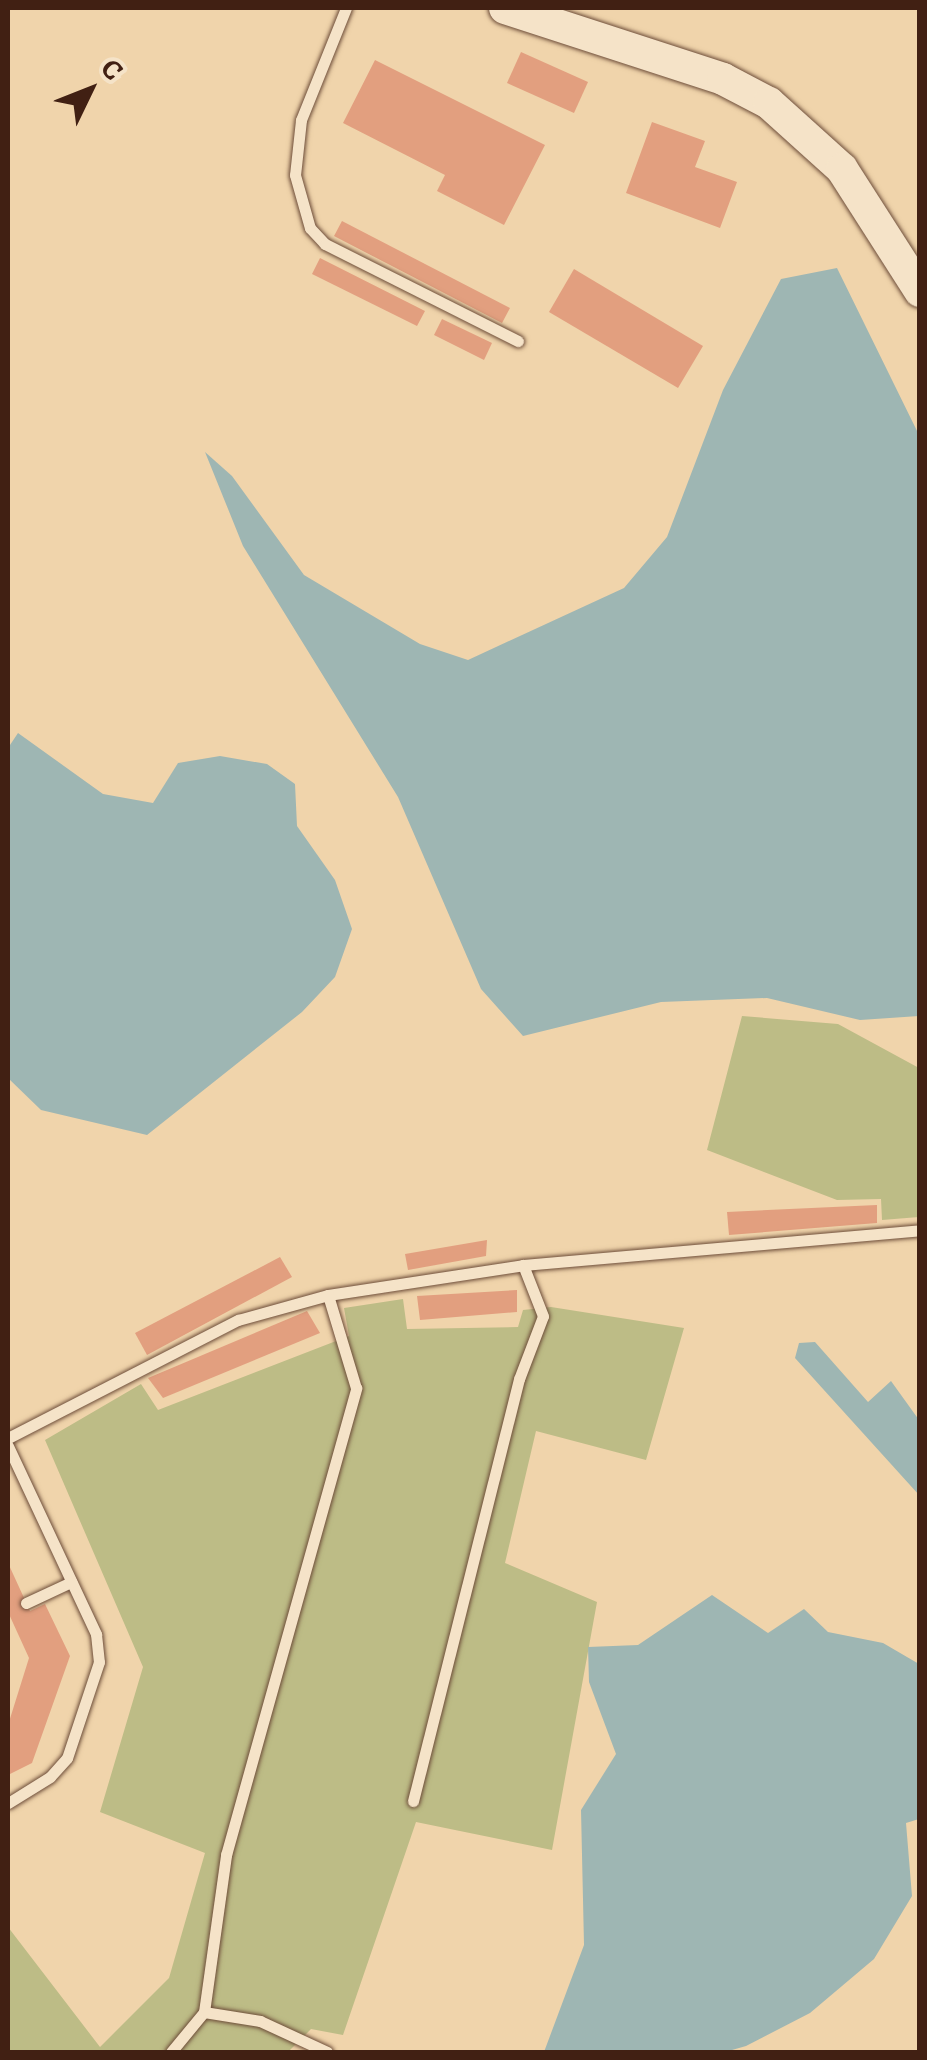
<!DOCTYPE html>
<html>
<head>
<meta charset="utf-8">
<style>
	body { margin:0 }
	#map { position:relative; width:927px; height:2060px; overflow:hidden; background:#f0d4ab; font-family:Alegreya,serif }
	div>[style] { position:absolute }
	.green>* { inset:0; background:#bdbc86 }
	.water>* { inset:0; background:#9eb6b3 }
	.building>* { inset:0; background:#e29f7f }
	.roads { filter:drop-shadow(0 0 2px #6d4d39) drop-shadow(0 0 2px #6d4d39) }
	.lane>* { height:11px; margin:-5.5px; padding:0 5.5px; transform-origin:5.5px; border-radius:5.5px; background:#f5e3c8 }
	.secondary>* { height:32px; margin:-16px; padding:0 16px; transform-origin:16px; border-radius:16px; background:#f5e3c8 }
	span { translate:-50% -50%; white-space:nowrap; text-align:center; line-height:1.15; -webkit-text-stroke:10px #f5e3c8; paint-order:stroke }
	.frame { position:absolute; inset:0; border:10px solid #412013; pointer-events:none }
	.north { position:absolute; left:40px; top:40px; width:100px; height:100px; -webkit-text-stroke:8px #f5e3c8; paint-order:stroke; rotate:47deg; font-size:28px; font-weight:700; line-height:40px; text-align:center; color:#412013 }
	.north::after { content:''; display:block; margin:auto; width:35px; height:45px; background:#412013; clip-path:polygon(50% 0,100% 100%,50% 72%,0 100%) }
</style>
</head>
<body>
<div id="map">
	<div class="green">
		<i style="clip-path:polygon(742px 1016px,838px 1024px,919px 1068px,919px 1217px,882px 1220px,881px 1199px,837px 1200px,707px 1150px)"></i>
		<i style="clip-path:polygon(403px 1299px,407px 1329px,518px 1327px,523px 1310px,551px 1307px,684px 1328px,646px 1460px,536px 1431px,505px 1563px,597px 1602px,552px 1850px,416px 1822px,343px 2035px,311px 2029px,288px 2052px,8px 2052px,8px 1927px,100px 2047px,169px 1978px,205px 1853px,100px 1812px,143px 1667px,45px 1440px,141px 1384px,158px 1410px,349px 1336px,344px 1308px)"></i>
	</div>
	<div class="water">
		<i style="clip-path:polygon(837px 268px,919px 435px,919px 1016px,860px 1020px,767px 998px,661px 1002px,523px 1036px,481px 989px,398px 797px,243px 546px,205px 452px,232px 476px,304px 575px,420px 644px,468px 660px,624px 588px,667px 537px,723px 390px,781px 279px)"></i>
		<i style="clip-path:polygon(18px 733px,103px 794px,153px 803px,178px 763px,220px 756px,267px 764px,295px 784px,297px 826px,335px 880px,352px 929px,335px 977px,302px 1012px,147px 1135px,41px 1110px,8px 1078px,8px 748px)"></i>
		<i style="clip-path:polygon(815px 1342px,868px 1402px,891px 1381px,919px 1420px,919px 1495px,795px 1358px,799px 1343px)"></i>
		<i style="clip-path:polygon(712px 1595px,768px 1633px,804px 1609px,828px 1632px,883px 1643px,919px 1664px,919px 1819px,906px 1823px,912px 1896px,874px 1959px,810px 2013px,746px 2046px,725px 2052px,544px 2052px,584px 1945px,581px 1810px,616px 1754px,589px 1682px,588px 1647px,638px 1645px)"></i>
	</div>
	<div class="building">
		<i style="clip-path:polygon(521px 52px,588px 82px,574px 113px,507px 83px)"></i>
		<i style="clip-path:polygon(375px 60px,545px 145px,504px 225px,437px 191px,445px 175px,343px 123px)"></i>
		<i style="clip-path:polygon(652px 122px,705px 141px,695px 167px,737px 182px,720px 228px,626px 193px)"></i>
		<i style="clip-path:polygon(342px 221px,510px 308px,502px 323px,334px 236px)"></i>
		<i style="clip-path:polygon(320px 258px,425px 311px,417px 326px,312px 274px)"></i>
		<i style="clip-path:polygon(574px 269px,703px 346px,678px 388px,549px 312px)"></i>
		<i style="clip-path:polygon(442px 319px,492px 343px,484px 360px,434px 335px)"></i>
		<i style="clip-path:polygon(877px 1205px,877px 1223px,729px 1235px,727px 1212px)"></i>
		<i style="clip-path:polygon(487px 1240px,486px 1256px,408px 1270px,405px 1254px)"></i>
		<i style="clip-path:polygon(280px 1257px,292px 1277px,147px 1355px,135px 1333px)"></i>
		<i style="clip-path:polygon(517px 1290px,517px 1312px,420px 1320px,417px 1296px)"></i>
		<i style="clip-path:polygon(307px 1311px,320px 1333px,163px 1398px,148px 1378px)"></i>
		<i style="clip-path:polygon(8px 1563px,30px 1611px,45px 1604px,70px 1656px,32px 1763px,8px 1775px,8px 1725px,29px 1658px,8px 1612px)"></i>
	</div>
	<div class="roads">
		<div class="lane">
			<i style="left:346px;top:8px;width:121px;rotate:111.9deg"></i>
			<i style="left:301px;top:120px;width:55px;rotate:96.2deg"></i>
			<i style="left:295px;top:175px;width:55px;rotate:74.2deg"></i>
			<i style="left:310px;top:228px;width:22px;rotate:47deg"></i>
			<i style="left:325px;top:244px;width:216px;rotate:26.7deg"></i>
			<i style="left:8px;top:1438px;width:259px;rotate:-27.2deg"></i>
			<i style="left:238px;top:1320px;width:93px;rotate:-15.5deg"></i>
			<i style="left:328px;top:1295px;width:197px;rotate:-8.7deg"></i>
			<i style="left:523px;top:1265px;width:399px;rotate:-5deg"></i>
			<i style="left:8px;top:1446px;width:208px;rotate:64.9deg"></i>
			<i style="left:96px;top:1634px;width:28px;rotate:84deg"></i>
			<i style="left:99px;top:1662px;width:101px;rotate:108.4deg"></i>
			<i style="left:67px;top:1758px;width:25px;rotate:132deg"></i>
			<i style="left:50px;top:1777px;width:49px;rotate:148.2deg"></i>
			<i style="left:26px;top:1603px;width:50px;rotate:-25deg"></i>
			<i style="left:413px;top:1801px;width:435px;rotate:-75.9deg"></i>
			<i style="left:519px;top:1379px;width:67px;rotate:-69.1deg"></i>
			<i style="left:543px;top:1316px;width:55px;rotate:-111.4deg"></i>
			<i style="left:204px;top:2012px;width:57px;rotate:9.1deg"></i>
			<i style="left:260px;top:2021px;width:74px;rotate:24.8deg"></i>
			<i style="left:171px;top:2052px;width:52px;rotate:-50.5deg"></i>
			<i style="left:204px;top:2012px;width:159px;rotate:-82deg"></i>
			<i style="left:226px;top:1855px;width:485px;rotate:-74.4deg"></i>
			<i style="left:356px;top:1388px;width:97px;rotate:-106.8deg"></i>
		</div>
		<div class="secondary">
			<i style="left:505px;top:8px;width:229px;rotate:18deg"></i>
			<i style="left:723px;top:79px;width:52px;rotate:27.6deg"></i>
			<i style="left:769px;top:103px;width:98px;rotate:42.1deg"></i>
			<i style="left:842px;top:169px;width:145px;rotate:57.4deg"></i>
		</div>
	</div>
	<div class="frame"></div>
	<div class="north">С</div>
</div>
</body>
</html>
